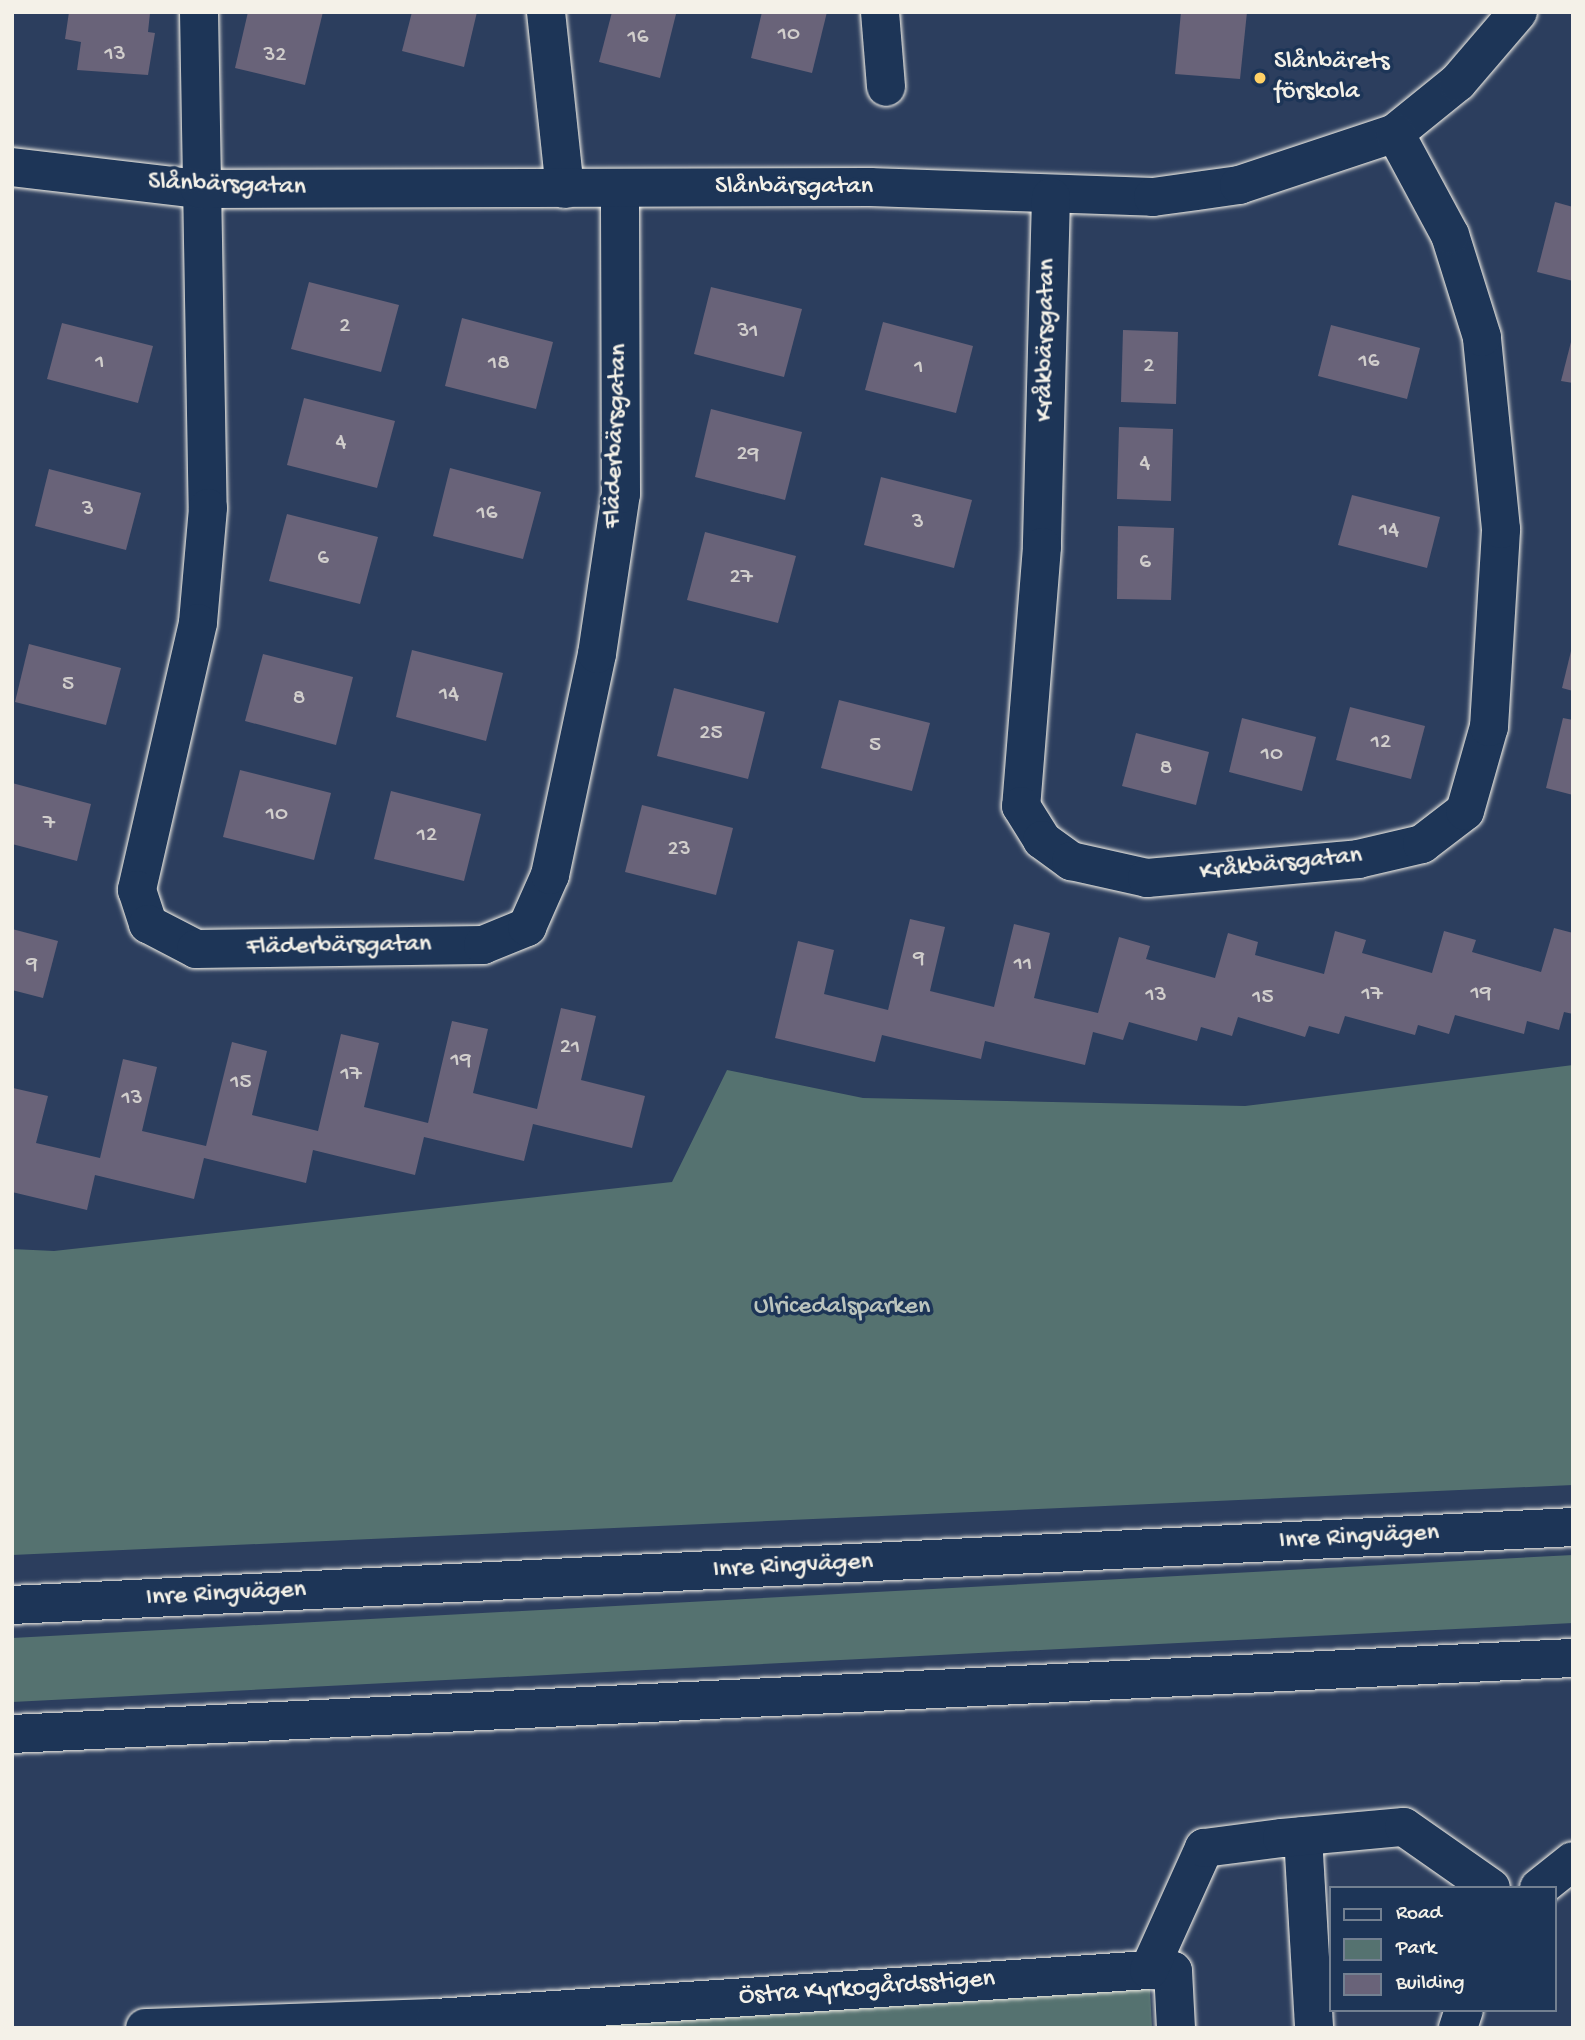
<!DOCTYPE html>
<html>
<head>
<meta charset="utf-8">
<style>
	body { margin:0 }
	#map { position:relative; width:1585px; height:2040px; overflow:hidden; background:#2c3e5e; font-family:"Gochi Hand",sans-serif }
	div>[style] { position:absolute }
	.green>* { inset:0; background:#557270 }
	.building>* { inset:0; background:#696379 }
	.roads { filter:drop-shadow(0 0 2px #f4f1e8) drop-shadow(0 0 2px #f4f1e8) }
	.minor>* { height:38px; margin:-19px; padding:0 19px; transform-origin:19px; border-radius:19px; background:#1d3557 }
	.highway>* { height:38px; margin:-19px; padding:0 19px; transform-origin:19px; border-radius:19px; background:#1d3557 }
	.dots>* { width:19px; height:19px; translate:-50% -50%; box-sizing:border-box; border:4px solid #1d3557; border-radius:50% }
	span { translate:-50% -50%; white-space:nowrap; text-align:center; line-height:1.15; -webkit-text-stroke:7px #1d3557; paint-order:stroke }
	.number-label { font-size:23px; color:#d1cecc }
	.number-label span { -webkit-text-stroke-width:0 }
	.poi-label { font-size:26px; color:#f4f1e8 }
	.left { translate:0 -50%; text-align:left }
	.street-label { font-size:26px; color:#f4f1e8 }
	.park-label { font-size:26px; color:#bcc5be }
	.frame { position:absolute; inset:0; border:14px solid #f4f1e8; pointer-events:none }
	.legend { position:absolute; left:1329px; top:1886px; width:228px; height:126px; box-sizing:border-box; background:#1d3557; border:2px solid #738091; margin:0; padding:9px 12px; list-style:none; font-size:21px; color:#f4f1e8 }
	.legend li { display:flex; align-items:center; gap:14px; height:35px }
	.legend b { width:35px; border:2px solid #738091 }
</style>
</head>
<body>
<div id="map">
	<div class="green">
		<i style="clip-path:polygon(1573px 1065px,1573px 1485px,12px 1555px,12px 1249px,54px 1251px,672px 1182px,727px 1070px,863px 1098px,1245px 1106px)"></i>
		<i style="clip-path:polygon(1573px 1555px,1573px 1623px,12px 1702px,12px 1638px)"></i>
		<i style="clip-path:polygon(1149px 1970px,1152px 2028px,511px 2028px)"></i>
	</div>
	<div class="building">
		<i style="clip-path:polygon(69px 12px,150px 13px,148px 32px,155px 33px,148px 75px,77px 70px,81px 42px,65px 39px)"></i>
		<i style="clip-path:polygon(248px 12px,323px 12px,305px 85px,235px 68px)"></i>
		<i style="clip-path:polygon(412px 12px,477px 12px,464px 67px,402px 51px)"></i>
		<i style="clip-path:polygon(612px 12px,676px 14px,660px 78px,599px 62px)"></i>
		<i style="clip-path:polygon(762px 12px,827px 12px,812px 73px,751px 58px)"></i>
		<i style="clip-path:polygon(1181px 12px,1247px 12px,1240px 79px,1175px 74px)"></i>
		<i style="clip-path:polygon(1555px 202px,1573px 207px,1573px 281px,1537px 272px)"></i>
		<i style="clip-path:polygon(309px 282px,399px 305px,381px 372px,291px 349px)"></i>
		<i style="clip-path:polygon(711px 287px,802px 309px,784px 377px,694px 354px)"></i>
		<i style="clip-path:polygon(462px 318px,553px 342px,536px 409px,445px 386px)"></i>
		<i style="clip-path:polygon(883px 322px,973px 346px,956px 413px,865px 390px)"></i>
		<i style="clip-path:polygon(62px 323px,153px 346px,138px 403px,47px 379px)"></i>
		<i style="clip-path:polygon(1331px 325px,1420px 348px,1407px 399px,1318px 376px)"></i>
		<i style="clip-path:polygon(1123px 330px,1178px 332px,1176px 404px,1121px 402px)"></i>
		<i style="clip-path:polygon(1572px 338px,1573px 338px,1573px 383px,1561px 381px)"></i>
		<i style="clip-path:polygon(304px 398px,395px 421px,377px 488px,287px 465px)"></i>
		<i style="clip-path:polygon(711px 409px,802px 432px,785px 500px,695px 477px)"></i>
		<i style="clip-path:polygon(1119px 427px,1173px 429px,1171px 501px,1117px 499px)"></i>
		<i style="clip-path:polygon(450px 468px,541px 492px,523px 559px,433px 536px)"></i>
		<i style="clip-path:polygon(49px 469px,141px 493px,126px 550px,35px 526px)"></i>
		<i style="clip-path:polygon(881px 477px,972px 500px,954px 568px,864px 545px)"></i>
		<i style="clip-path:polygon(1352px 495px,1440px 517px,1427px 568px,1338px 545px)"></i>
		<i style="clip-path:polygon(287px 514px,378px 537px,360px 604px,269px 581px)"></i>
		<i style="clip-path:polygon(1118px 526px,1174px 528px,1171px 600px,1117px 599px)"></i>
		<i style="clip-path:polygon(705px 532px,796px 556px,778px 623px,687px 600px)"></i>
		<i style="clip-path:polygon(29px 644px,121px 668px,106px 725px,15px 702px)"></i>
		<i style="clip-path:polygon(1572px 647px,1573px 648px,1573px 691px,1562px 688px)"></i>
		<i style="clip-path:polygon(412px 650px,503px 673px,486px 741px,396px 717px)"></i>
		<i style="clip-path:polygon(263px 654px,353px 677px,336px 745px,245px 721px)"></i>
		<i style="clip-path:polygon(674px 688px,765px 712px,748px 779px,657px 756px)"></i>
		<i style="clip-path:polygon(839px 700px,930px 723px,912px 791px,821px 768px)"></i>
		<i style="clip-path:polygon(1350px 707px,1425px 726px,1411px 779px,1336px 760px)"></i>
		<i style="clip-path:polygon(1242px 718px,1316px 737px,1302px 791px,1229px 772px)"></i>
		<i style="clip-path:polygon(1563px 718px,1573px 720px,1573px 795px,1546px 788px)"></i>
		<i style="clip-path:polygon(1136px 733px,1209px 752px,1196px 805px,1122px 786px)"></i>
		<i style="clip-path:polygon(240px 770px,331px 793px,314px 860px,223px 837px)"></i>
		<i style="clip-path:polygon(12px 783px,91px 804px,77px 861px,12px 844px)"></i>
		<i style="clip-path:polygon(391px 791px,481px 814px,464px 881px,374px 859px)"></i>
		<i style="clip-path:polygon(642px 805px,733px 828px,716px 895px,625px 872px)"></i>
		<i style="clip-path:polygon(910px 919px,945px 927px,930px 991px,994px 1007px,1014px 924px,1050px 933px,1034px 998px,1098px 1013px,1119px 937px,1150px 946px,1146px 959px,1215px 978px,1228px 933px,1258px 942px,1255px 955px,1324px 974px,1335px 931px,1366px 940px,1362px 953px,1432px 973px,1444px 931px,1476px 940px,1472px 952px,1541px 972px,1554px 928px,1573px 933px,1573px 1014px,1564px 1012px,1559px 1030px,1527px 1021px,1524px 1034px,1455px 1015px,1449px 1034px,1418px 1025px,1415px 1035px,1345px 1016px,1339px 1034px,1309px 1026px,1305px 1037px,1238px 1017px,1232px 1036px,1201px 1027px,1197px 1041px,1129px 1022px,1123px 1040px,1093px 1032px,1085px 1065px,985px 1041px,981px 1059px,882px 1035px,875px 1062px,775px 1038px,798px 941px,834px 950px,824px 994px,888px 1010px)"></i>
		<i style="clip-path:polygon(12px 929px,58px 941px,43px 998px,12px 990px)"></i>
		<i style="clip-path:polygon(561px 1008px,596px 1016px,581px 1080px,645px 1096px,632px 1148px,533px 1124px,524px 1161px,424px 1137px,415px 1175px,313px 1150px,306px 1183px,204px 1158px,194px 1199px,95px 1175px,87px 1210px,12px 1192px,13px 1088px,48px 1096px,36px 1143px,100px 1158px,123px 1059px,157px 1067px,142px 1131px,206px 1146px,232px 1042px,267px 1051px,252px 1115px,318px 1131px,341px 1034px,379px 1043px,364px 1107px,428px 1123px,452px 1021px,488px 1029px,473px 1093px,537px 1109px)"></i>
	</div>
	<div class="roads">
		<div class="minor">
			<i style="left:199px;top:12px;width:496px;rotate:89deg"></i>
			<i style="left:208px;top:508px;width:115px;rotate:95deg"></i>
			<i style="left:198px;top:623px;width:274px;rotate:102.9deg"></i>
			<i style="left:137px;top:890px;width:36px;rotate:72deg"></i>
			<i style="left:148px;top:924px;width:54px;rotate:27.5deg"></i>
			<i style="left:196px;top:949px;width:287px;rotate:-0.8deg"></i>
			<i style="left:483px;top:945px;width:48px;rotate:-22.2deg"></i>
			<i style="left:527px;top:927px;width:57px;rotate:-66.1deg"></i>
			<i style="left:550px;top:875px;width:226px;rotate:-78deg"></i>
			<i style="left:597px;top:654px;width:162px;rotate:-81.5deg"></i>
			<i style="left:621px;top:494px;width:305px;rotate:-90.2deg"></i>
			<i style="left:546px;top:12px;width:178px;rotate:83.9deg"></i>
			<i style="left:880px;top:12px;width:75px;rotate:85.4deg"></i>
			<i style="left:12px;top:167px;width:189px;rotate:6.7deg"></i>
			<i style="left:200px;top:189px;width:670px;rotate:-0.17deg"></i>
			<i style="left:870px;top:187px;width:283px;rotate:2deg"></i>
			<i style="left:1153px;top:197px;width:87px;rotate:-7.9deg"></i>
			<i style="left:1239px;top:185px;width:164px;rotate:-18.4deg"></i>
			<i style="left:1395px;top:133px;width:81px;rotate:-39deg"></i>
			<i style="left:1458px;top:82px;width:92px;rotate:-49.4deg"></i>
			<i style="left:1051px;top:197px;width:350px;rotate:91.5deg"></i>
			<i style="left:1042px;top:547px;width:260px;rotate:94.6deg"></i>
			<i style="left:1021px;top:806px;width:40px;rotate:58deg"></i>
			<i style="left:1042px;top:840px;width:36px;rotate:36deg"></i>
			<i style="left:1071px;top:861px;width:78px;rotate:12.6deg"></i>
			<i style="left:1147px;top:878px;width:212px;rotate:-5.1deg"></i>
			<i style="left:1358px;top:859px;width:66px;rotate:-13.2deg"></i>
			<i style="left:1422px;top:844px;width:54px;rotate:-37.5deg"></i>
			<i style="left:1465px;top:811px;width:87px;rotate:-74.1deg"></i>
			<i style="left:1489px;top:727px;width:198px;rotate:-86.5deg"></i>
			<i style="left:1501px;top:529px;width:193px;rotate:-95.7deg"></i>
			<i style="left:1482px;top:337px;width:107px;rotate:-107.4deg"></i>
			<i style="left:1450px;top:235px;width:116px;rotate:-118.3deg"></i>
			<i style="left:1303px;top:1836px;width:192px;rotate:86.7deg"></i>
			<i style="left:1539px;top:1888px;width:43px;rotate:-38.5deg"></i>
			<i style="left:1149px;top:1970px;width:24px;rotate:2deg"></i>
			<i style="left:1173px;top:1971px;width:57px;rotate:87deg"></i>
			<i style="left:145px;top:2028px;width:290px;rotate:-2deg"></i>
			<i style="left:435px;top:2018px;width:716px;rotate:-3.85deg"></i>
			<i style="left:1149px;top:1970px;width:134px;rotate:-65.7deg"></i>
			<i style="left:1204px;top:1848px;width:79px;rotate:-7.3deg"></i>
			<i style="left:1282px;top:1838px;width:122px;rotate:-5.2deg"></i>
			<i style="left:1404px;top:1827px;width:106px;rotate:35deg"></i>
			<i style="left:1458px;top:2028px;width:19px;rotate:-72deg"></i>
		</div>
		<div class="highway">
			<i style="left:12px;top:1605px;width:1563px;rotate:-2.86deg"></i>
			<i style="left:12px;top:1734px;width:1563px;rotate:-2.79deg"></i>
		</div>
	</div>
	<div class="dots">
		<i style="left:1260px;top:78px;background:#ffd166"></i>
	</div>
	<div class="number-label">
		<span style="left:789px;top:35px">10</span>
		<span style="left:638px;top:38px">16</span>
		<span style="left:115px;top:55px">13</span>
		<span style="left:275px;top:56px">32</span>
		<span style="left:345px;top:327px">2</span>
		<span style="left:748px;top:332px">31</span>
		<span style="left:1369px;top:362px">16</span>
		<span style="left:100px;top:363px">1</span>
		<span style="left:499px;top:364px">18</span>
		<span style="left:1149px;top:367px">2</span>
		<span style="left:919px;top:368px">1</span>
		<span style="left:341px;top:443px">4</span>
		<span style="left:748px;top:455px">29</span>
		<span style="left:1145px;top:464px">4</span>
		<span style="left:88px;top:510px">3</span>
		<span style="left:487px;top:514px">16</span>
		<span style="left:918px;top:523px">3</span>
		<span style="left:1389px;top:531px">14</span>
		<span style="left:323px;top:559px">6</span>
		<span style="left:1145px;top:563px">6</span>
		<span style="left:741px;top:578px">27</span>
		<span style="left:68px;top:685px">5</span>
		<span style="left:449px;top:695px">14</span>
		<span style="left:299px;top:699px">8</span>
		<span style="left:711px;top:734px">25</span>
		<span style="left:1381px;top:743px">12</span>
		<span style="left:875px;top:746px">5</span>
		<span style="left:1272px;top:755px">10</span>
		<span style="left:1166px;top:769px">8</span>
		<span style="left:277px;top:815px">10</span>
		<span style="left:49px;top:824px">7</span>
		<span style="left:427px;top:836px">12</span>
		<span style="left:679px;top:850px">23</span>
		<span style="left:919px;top:959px">9</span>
		<span style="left:32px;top:965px">9</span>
		<span style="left:1023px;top:965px">11</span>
		<span style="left:1481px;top:994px">19</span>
		<span style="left:1372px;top:995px">17</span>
		<span style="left:1156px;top:996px">13</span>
		<span style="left:1263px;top:998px">15</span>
		<span style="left:570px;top:1048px">21</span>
		<span style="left:461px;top:1061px">19</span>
		<span style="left:351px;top:1075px">17</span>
		<span style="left:241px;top:1083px">15</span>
		<span style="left:132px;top:1099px">13</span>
	</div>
	<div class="poi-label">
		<span class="left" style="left:1274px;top:78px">Slånbärets<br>förskola</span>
	</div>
	<div class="street-label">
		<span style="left:227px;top:186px;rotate:2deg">Slånbärsgatan</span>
		<span style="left:794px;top:188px">Slånbärsgatan</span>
		<span style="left:1047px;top:340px;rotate:-89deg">Kråkbärsgatan</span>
		<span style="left:617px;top:436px;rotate:-88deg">Fläderbärsgatan</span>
		<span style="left:1281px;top:865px;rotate:-6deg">Kråkbärsgatan</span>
		<span style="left:339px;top:947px;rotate:-1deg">Fläderbärsgatan</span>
		<span style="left:1359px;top:1538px;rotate:-3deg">Inre Ringvägen</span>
		<span style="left:793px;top:1567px;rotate:-3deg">Inre Ringvägen</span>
		<span style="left:226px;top:1595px;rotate:-3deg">Inre Ringvägen</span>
		<span style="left:867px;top:1989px;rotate:-4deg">Östra Kyrkogårdsstigen</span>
	</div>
	<div class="park-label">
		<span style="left:842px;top:1308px">Ulricedalsparken</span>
	</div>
	<div class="frame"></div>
	<ul class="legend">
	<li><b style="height:9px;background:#1d3557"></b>Road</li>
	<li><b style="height:19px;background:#557270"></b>Park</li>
	<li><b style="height:19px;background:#696379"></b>Building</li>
	</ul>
</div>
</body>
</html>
